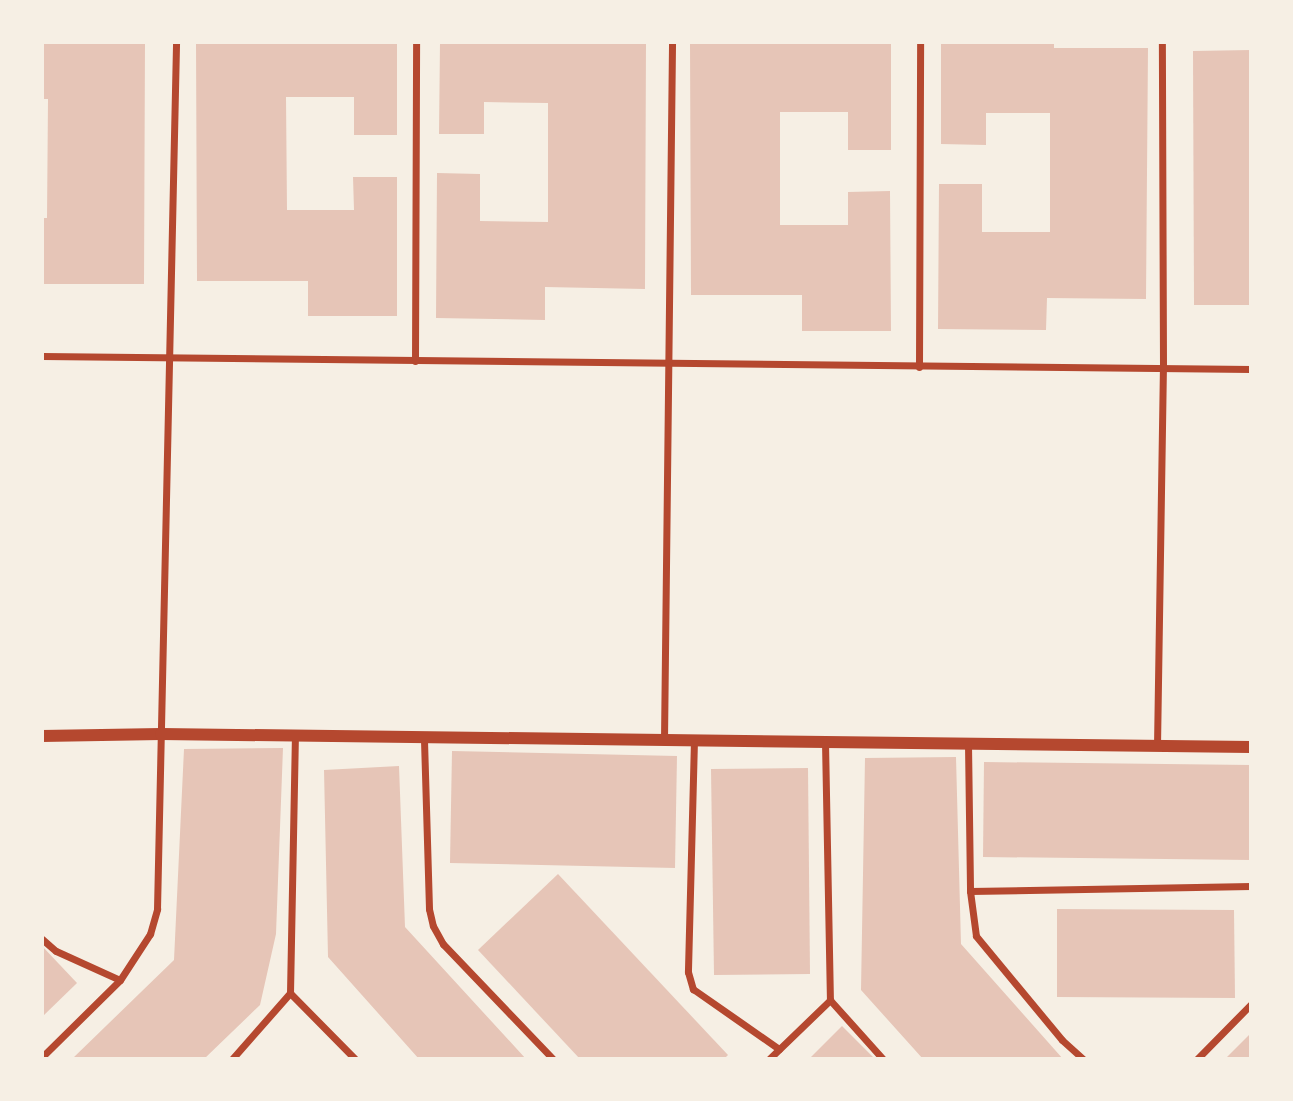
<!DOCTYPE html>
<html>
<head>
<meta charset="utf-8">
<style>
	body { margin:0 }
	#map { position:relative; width:1293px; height:1101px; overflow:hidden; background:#f6efe4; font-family:"IBM Plex Sans",sans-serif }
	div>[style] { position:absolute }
	.building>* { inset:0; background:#e6c5b7 }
	.minor>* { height:7px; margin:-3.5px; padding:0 3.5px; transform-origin:3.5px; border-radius:3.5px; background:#b5482f }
	.tertiary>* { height:12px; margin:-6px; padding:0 6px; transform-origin:6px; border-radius:6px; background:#b5482f }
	span { translate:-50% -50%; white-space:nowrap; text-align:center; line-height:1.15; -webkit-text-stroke:5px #f6efe4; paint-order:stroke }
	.frame { position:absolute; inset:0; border:44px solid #f6efe4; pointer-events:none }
</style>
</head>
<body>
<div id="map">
	<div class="building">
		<i style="clip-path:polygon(42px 42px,145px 42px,144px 284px,42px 284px,42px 218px,47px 218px,48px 99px,42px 99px)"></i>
		<i style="clip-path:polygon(196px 42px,397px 42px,397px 135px,354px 135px,354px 97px,286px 97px,287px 210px,354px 210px,353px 177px,397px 177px,397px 316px,308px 316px,308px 281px,197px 281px)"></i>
		<i style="clip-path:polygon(440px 42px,646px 42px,645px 289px,545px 287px,545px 320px,436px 318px,437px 173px,480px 174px,480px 221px,548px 222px,548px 103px,484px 102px,484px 134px,439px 134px)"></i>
		<i style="clip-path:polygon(690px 42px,891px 42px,891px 150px,848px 150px,848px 112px,780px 112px,780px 225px,848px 225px,848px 192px,890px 191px,891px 331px,802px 331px,802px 295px,691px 295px)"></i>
		<i style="clip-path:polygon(941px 42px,1054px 42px,1054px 48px,1148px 48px,1146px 299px,1047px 298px,1046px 330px,938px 329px,939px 184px,982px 184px,982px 232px,1050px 232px,1050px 113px,986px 113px,986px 145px,941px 144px)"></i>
		<i style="clip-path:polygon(1251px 50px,1251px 305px,1194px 305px,1193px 51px)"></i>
		<i style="clip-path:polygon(283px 748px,276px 934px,260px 1005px,204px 1059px,72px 1059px,174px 960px,184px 749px)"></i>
		<i style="clip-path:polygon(452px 751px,677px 756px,675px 868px,450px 863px)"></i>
		<i style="clip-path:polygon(956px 757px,961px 944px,1063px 1059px,923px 1059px,861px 990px,865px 758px)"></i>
		<i style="clip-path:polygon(984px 762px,1251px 765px,1251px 860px,983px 857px)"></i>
		<i style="clip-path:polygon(399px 766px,405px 927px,526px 1059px,419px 1059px,328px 957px,324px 770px)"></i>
		<i style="clip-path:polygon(808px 768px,810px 974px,714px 975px,711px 769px)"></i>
		<i style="clip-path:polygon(558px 874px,728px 1055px,724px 1059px,580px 1059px,478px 950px)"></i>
		<i style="clip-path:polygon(1057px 909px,1234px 910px,1235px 998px,1057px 997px)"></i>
		<i style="clip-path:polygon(42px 946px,77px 983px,42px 1017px)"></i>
		<i style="clip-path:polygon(842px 1026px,875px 1059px,809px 1059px)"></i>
		<i style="clip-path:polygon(1251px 1033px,1251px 1059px,1225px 1059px)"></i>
	</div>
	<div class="minor">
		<i style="left:42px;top:356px;width:1209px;rotate:0.62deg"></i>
		<i style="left:415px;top:361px;width:319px;rotate:-89.8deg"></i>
		<i style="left:919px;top:367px;width:325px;rotate:-89.8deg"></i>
		<i style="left:424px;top:740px;width:169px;rotate:88.3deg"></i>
		<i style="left:429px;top:909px;width:17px;rotate:77deg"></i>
		<i style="left:433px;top:926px;width:21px;rotate:61deg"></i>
		<i style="left:443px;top:944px;width:159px;rotate:46.3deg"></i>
		<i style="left:664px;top:740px;width:698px;rotate:-89.34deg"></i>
		<i style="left:694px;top:740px;width:232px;rotate:91.5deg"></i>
		<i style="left:688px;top:972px;width:18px;rotate:74deg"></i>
		<i style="left:693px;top:989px;width:105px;rotate:34.9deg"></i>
		<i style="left:825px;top:742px;width:258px;rotate:88.9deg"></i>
		<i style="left:830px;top:1000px;width:79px;rotate:48.1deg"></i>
		<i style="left:968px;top:744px;width:147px;rotate:89.2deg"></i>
		<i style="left:970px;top:891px;width:45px;rotate:82.4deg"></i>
		<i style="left:976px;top:936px;width:135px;rotate:50.4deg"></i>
		<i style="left:1062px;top:1040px;width:28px;rotate:42deg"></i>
		<i style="left:1157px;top:746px;width:380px;rotate:-89.1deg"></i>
		<i style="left:1163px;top:366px;width:324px;rotate:-90.2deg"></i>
		<i style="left:970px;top:891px;width:281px;rotate:-1deg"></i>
		<i style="left:42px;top:939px;width:18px;rotate:41deg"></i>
		<i style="left:56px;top:951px;width:70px;rotate:24.4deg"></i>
		<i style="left:120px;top:980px;width:110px;rotate:135.4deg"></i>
		<i style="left:120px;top:980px;width:55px;rotate:-56.9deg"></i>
		<i style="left:150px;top:934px;width:26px;rotate:-74deg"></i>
		<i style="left:157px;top:909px;width:867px;rotate:-88.74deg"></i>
		<i style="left:290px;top:993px;width:93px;rotate:45.4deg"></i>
		<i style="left:232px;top:1059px;width:88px;rotate:-48.7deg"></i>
		<i style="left:290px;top:993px;width:257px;rotate:-88.9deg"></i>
		<i style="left:769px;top:1059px;width:85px;rotate:-44deg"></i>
		<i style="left:1197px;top:1059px;width:77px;rotate:-45.5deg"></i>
	</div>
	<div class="tertiary">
		<i style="left:42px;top:736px;width:119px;rotate:-1deg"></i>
		<i style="left:161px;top:734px;width:1090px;rotate:0.68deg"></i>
	</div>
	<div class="frame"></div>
</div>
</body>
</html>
